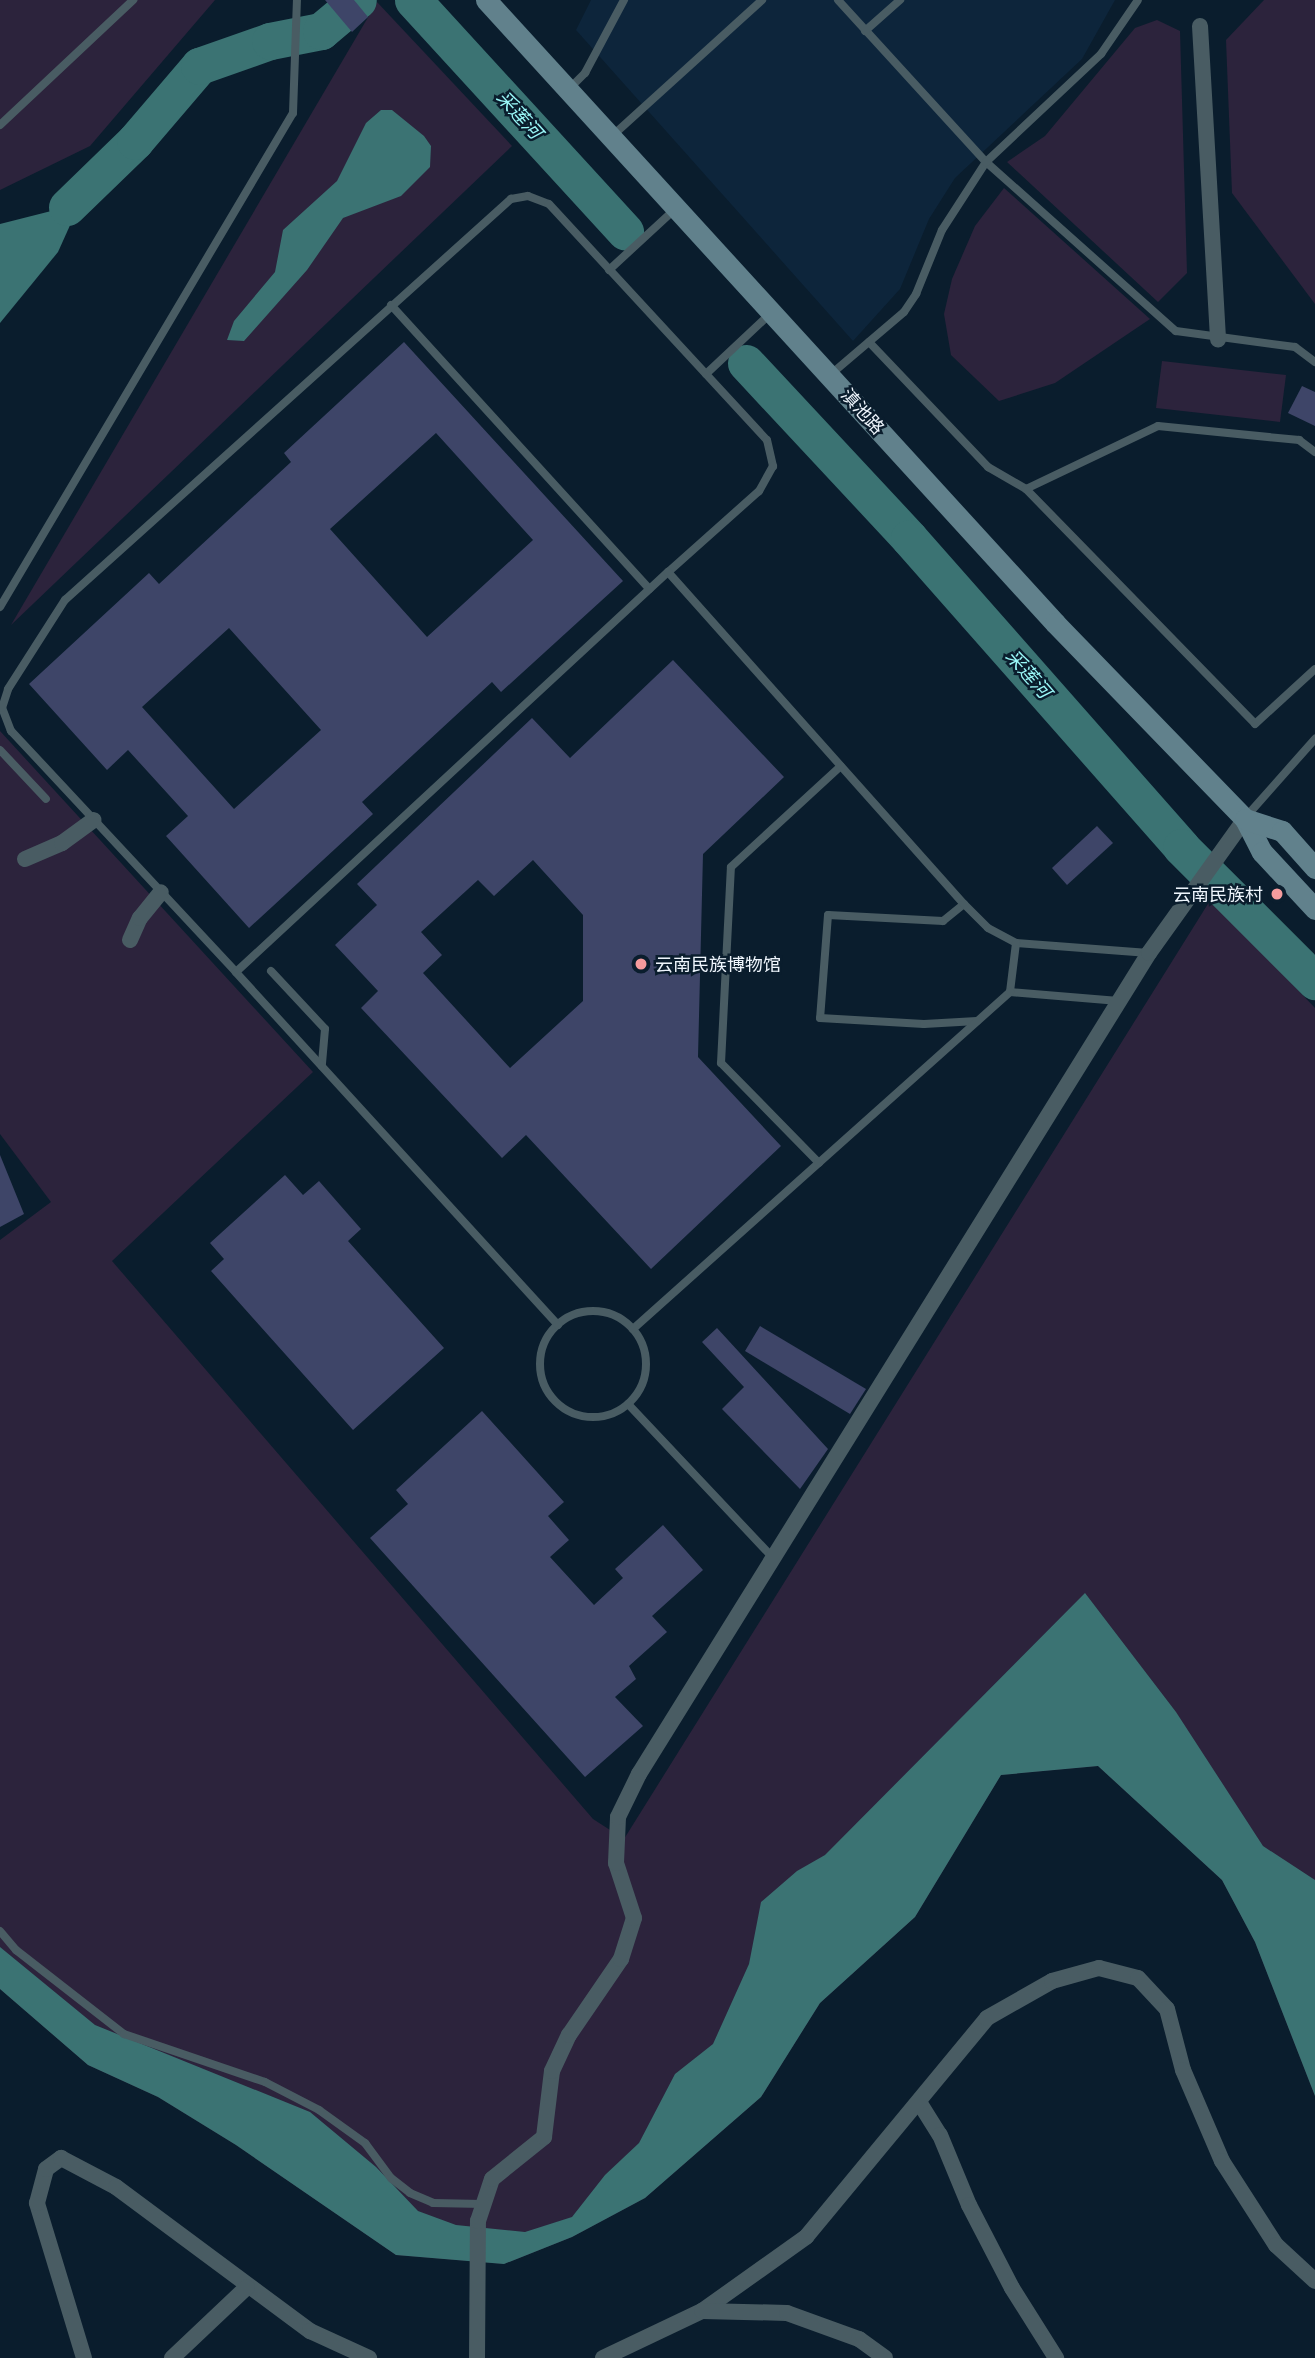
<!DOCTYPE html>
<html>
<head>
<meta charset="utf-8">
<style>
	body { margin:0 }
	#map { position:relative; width:1315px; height:2358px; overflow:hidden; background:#0a1d2d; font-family:"Noto Serif","Noto Sans SC",serif }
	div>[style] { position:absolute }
	.built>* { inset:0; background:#0d253b }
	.green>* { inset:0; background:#2c233c }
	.water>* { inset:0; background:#3b7373 }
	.river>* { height:37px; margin:-18.5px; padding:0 18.5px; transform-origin:18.5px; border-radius:18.5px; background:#3b7373 }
	.building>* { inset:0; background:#3e4568 }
	.lane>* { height:8px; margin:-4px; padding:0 4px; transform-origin:4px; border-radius:4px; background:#495c63 }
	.lane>.ring { margin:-4px; padding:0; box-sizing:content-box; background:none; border:8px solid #495c63; border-radius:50% }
	.street>* { height:16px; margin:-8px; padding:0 8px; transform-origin:8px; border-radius:8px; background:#495c63 }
	.secondary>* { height:21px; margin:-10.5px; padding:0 10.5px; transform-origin:10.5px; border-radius:10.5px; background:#61818c }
	.dots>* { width:19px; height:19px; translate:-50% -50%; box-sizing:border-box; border:4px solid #0a1d2d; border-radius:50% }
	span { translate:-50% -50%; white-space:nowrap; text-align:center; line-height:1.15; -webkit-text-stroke:5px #0a1d2d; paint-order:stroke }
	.street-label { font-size:18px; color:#eef5fc }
	.poi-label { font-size:18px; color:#eef5fc }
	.right { translate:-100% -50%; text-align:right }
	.left { translate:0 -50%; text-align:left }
	.water-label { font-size:19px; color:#9af7f7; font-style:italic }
</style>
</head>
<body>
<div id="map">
	<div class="built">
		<i style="clip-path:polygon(591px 0,1115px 0,1082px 59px,955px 178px,929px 219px,900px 289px,853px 341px,576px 30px)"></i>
	</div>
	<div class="green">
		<i style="clip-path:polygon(0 0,215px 0,90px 146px,0 190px)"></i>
		<i style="clip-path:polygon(1264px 0,1315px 0,1315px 304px,1232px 193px,1226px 40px)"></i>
		<i style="clip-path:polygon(377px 2px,512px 146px,11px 625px)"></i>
		<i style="clip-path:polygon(1157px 20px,1180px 31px,1187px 273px,1158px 302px,1007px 162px,1045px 136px,1135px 28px)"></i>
		<i style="clip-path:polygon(1004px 188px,1150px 319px,1055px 383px,999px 401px,951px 355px,944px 314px,952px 279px,975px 226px)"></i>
		<i style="clip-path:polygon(1162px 361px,1286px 375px,1280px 422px,1156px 408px)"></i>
		<i style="clip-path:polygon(0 731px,313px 1072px,112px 1261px,593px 1819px,624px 1839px,1211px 899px,1315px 1008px,1315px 2096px,1255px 1942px,1222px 1880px,1098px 1766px,1001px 1775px,915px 1917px,820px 2003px,761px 2097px,645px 2198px,572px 2237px,504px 2264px,396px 2255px,236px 2145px,158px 2097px,88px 2065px,0 1989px,0 1240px,51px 1202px,0 1134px)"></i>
	</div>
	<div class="water">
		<i style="clip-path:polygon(381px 110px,392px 110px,424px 136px,431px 146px,430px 167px,401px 196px,343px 218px,307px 270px,244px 341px,227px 340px,234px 321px,275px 272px,283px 230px,337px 181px,366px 123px)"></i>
		<i style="clip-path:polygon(67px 207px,76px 212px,58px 252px,0 323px,0 224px)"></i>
		<i style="clip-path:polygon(1085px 1593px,1176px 1712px,1263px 1846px,1315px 1880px,1315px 2096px,1255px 1942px,1222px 1880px,1098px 1766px,1001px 1775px,915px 1917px,820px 2003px,761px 2097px,645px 2198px,572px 2237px,504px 2264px,396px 2255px,236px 2145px,158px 2097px,88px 2065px,0 1989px,0 1947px,95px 2025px,310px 2112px,376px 2167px,418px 2211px,456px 2225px,525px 2232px,572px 2217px,605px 2175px,639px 2143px,675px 2074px,713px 2044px,749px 1964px,761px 1902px,797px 1871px,825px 1855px)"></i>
	</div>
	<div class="river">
		<i style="left:413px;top:0;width:314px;rotate:47.5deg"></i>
		<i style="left:67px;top:207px;width:95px;rotate:-44.1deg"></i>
		<i style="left:135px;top:141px;width:99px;rotate:-49.5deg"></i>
		<i style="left:199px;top:66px;width:75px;rotate:-19.4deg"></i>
		<i style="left:270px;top:41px;width:52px;rotate:-11.1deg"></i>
		<i style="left:321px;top:31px;width:48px;rotate:-40deg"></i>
		<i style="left:746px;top:363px;width:239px;rotate:47deg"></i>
		<i style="left:909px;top:538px;width:412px;rotate:48.6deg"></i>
		<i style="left:1181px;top:847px;width:190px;rotate:45deg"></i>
	</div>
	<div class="building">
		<i style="clip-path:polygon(325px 0,354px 0,368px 17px,352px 32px)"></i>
		<i style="clip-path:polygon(evenodd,404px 342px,623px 581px,501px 692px,492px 682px,362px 802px,373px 814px,249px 928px,166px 836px,188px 816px,128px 750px,107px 770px,29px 684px,149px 573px,159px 584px,291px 462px,284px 453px,404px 342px,436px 433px,533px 540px,427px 637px,330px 529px,436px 433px,404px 342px,229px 628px,321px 730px,234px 809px,142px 707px,229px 628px)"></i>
		<i style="clip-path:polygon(1302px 386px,1315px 392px,1315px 426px,1288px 413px)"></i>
		<i style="clip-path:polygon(evenodd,673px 660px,784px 777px,703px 854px,698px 1057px,781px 1146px,651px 1269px,526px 1135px,502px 1158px,361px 1008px,378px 991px,335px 945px,377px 905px,357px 884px,532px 718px,570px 758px,673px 660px,533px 860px,583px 915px,583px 1001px,510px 1068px,423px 973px,442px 955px,421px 932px,478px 880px,494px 896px,533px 860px)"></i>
		<i style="clip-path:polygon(1097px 826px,1113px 843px,1067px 885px,1052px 868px)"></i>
		<i style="clip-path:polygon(0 1155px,24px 1214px,0 1227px)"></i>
		<i style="clip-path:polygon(285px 1175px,303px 1195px,319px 1181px,361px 1229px,348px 1241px,444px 1348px,353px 1430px,211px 1271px,224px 1259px,210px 1243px)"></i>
		<i style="clip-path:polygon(760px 1326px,866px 1389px,850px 1414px,745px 1351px)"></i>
		<i style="clip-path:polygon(717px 1328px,828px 1449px,800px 1489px,722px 1409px,744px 1387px,702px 1342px)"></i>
		<i style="clip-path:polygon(482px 1411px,564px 1502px,548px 1516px,569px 1540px,550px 1557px,594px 1605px,623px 1578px,615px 1569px,663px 1525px,703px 1570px,652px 1616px,667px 1632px,629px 1666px,636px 1679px,615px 1697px,643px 1726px,585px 1777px,370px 1538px,408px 1504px,396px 1490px)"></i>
	</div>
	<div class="lane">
		<i style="left:838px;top:0;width:219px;rotate:47.6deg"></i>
		<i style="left:986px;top:162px;width:254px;rotate:41.7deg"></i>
		<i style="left:1176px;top:331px;width:120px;rotate:7.7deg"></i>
		<i style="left:1295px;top:347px;width:25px;rotate:37deg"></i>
		<i style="left:865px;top:31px;width:47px;rotate:-41.5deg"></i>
		<i style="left:569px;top:89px;width:23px;rotate:-45deg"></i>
		<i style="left:585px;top:73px;width:83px;rotate:-61.9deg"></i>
		<i style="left:0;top:125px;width:183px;rotate:-43.2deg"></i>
		<i style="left:611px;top:137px;width:204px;rotate:-42.2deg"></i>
		<i style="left:609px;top:270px;width:88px;rotate:-42.7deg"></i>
		<i style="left:391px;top:305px;width:384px;rotate:47.7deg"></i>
		<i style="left:869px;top:342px;width:173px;rotate:46.4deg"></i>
		<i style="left:988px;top:467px;width:44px;rotate:30.1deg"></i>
		<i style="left:1026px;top:489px;width:146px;rotate:-25.5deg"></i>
		<i style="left:1158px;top:426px;width:142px;rotate:5.7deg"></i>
		<i style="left:1299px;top:440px;width:20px;rotate:37deg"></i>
		<i style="left:706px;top:374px;width:88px;rotate:-43.2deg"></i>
		<i style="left:830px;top:375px;width:97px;rotate:-40.4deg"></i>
		<i style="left:904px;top:312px;width:22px;rotate:-56deg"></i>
		<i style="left:916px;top:294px;width:69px;rotate:-67.9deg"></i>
		<i style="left:942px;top:230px;width:81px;rotate:-57.1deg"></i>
		<i style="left:986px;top:162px;width:158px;rotate:-43.2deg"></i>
		<i style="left:1101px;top:54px;width:65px;rotate:-55.6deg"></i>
		<i style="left:1026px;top:489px;width:328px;rotate:45.7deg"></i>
		<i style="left:1255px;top:724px;width:81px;rotate:-42.5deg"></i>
		<i style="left:0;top:607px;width:574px;rotate:-59.33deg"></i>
		<i style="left:293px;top:113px;width:113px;rotate:-88deg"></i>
		<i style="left:0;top:750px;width:67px;rotate:46.8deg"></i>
		<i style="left:1245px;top:818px;width:106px;rotate:-48.5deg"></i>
		<i style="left:964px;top:904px;width:27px;rotate:141deg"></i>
		<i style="left:943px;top:921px;width:115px;rotate:-177deg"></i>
		<i style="left:828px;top:915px;width:103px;rotate:94.4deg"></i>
		<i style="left:820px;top:1018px;width:104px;rotate:3.3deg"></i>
		<i style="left:924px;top:1024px;width:53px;rotate:-3.2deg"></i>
		<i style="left:1016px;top:943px;width:133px;rotate:4.3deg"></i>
		<i style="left:271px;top:971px;width:79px;rotate:47deg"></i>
		<i style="left:325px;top:1029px;width:37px;rotate:95deg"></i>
		<i style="left:236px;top:972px;width:330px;rotate:-133deg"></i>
		<i style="left:11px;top:731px;width:25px;rotate:-111deg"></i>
		<i style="left:2px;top:708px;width:20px;rotate:-72deg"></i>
		<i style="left:8px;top:689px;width:106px;rotate:-57.4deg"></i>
		<i style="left:65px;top:600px;width:600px;rotate:-41.96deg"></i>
		<i style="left:511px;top:199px;width:17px;rotate:-10deg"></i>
		<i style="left:528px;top:196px;width:22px;rotate:21deg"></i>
		<i style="left:549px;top:204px;width:321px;rotate:47.3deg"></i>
		<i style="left:767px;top:440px;width:27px;rotate:77deg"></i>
		<i style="left:773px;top:466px;width:29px;rotate:119deg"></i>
		<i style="left:759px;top:491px;width:122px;rotate:138.3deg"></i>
		<i style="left:1010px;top:992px;width:109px;rotate:4.7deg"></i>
		<i style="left:819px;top:1163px;width:140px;rotate:-134.4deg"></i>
		<i style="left:721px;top:1063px;width:196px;rotate:-87.1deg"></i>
		<i style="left:731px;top:867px;width:149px;rotate:-42.6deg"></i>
		<i class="ring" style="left:540px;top:1311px;width:98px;height:98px"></i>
		<i style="left:558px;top:1325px;width:478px;rotate:-132.4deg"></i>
		<i style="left:236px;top:972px;width:589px;rotate:-42.8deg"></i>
		<i style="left:668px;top:572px;width:445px;rotate:48.3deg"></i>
		<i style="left:964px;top:904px;width:34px;rotate:45deg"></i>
		<i style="left:988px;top:928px;width:32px;rotate:28deg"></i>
		<i style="left:1016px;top:943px;width:49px;rotate:97deg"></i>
		<i style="left:1010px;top:992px;width:506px;rotate:138.21deg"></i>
		<i style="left:628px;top:1404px;width:212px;rotate:46.7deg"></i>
		<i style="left:0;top:1931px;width:25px;rotate:50deg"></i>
		<i style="left:16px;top:1950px;width:137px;rotate:37.9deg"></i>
		<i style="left:124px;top:2034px;width:149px;rotate:18.8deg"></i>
		<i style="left:265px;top:2082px;width:61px;rotate:27.4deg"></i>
		<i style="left:319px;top:2110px;width:57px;rotate:35.7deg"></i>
		<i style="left:365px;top:2143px;width:44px;rotate:53.4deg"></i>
		<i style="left:391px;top:2178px;width:24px;rotate:38deg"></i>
		<i style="left:410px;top:2193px;width:25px;rotate:23deg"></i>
		<i style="left:433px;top:2203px;width:50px;rotate:1.1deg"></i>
	</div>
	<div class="street">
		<i style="left:1200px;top:26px;width:314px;rotate:86.7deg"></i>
		<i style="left:25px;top:859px;width:40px;rotate:-23.4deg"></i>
		<i style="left:62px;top:843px;width:39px;rotate:-36deg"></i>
		<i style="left:130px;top:940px;width:24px;rotate:-66deg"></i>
		<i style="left:140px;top:918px;width:33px;rotate:-51deg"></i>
		<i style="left:919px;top:2102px;width:39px;rotate:58deg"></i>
		<i style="left:940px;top:2135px;width:76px;rotate:67.5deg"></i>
		<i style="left:969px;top:2205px;width:93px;rotate:62.6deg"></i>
		<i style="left:1012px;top:2288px;width:83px;rotate:57.8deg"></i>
		<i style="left:702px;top:2311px;width:128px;rotate:-35.4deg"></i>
		<i style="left:806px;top:2237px;width:284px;rotate:-50.4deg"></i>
		<i style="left:987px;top:2018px;width:75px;rotate:-29.6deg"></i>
		<i style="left:1052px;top:1981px;width:49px;rotate:-15.5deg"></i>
		<i style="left:1099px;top:1968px;width:40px;rotate:14.4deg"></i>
		<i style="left:1138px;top:1978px;width:42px;rotate:46.9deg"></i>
		<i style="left:1167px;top:2009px;width:63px;rotate:75.3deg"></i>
		<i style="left:1183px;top:2070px;width:99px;rotate:66.8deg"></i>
		<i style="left:1222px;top:2161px;width:100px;rotate:57.3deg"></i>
		<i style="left:1276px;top:2245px;width:53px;rotate:42.7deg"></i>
		<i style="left:84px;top:2358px;width:162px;rotate:-106.9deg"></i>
		<i style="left:37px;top:2203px;width:35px;rotate:-75deg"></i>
		<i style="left:46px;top:2169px;width:19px;rotate:-36deg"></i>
		<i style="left:61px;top:2158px;width:62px;rotate:27.8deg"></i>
		<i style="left:116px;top:2187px;width:242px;rotate:36.6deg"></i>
		<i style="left:310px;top:2331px;width:65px;rotate:24.6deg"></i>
		<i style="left:172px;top:2358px;width:103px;rotate:-43.4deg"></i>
		<i style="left:477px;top:2358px;width:137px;rotate:-89.6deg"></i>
		<i style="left:478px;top:2221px;width:44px;rotate:-71.6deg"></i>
		<i style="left:492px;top:2179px;width:67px;rotate:-38.9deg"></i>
		<i style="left:544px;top:2137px;width:66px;rotate:-83.1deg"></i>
		<i style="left:552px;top:2071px;width:40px;rotate:-65deg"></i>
		<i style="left:569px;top:2035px;width:92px;rotate:-55.6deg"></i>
		<i style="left:621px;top:1959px;width:43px;rotate:-72.4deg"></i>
		<i style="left:634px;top:1918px;width:58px;rotate:-108.1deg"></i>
		<i style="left:616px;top:1863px;width:46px;rotate:-87.5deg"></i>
		<i style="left:618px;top:1817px;width:48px;rotate:-64deg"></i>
		<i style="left:639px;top:1774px;width:967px;rotate:-58.15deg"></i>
		<i style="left:1149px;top:953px;width:165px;rotate:-54.4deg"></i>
		<i style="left:603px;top:2358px;width:110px;rotate:-25.4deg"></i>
		<i style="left:702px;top:2311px;width:85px;rotate:1.3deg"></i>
		<i style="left:787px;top:2313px;width:77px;rotate:19.9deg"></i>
		<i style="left:859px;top:2339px;width:32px;rotate:36deg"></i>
	</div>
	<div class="secondary">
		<i style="left:486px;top:0;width:844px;rotate:47.59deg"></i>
		<i style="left:1055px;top:623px;width:273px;rotate:45.9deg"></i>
		<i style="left:1245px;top:819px;width:37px;rotate:63deg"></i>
		<i style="left:1262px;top:852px;width:78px;rotate:47.1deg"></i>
		<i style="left:1245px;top:819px;width:39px;rotate:18deg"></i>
		<i style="left:1282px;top:831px;width:50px;rotate:48.3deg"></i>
	</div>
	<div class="dots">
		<i style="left:1277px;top:894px;background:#f59b9d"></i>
		<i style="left:641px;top:964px;background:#f59b9d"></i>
	</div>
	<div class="street-label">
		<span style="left:863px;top:411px;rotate:48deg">滇池路</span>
	</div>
	<div class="poi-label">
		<span class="right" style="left:1263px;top:894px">云南民族村</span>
		<span class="left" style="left:655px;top:964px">云南民族博物馆</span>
	</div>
	<div class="water-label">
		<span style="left:519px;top:115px;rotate:48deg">采莲河</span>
		<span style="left:1028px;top:674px;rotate:49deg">采莲河</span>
	</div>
</div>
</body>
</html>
